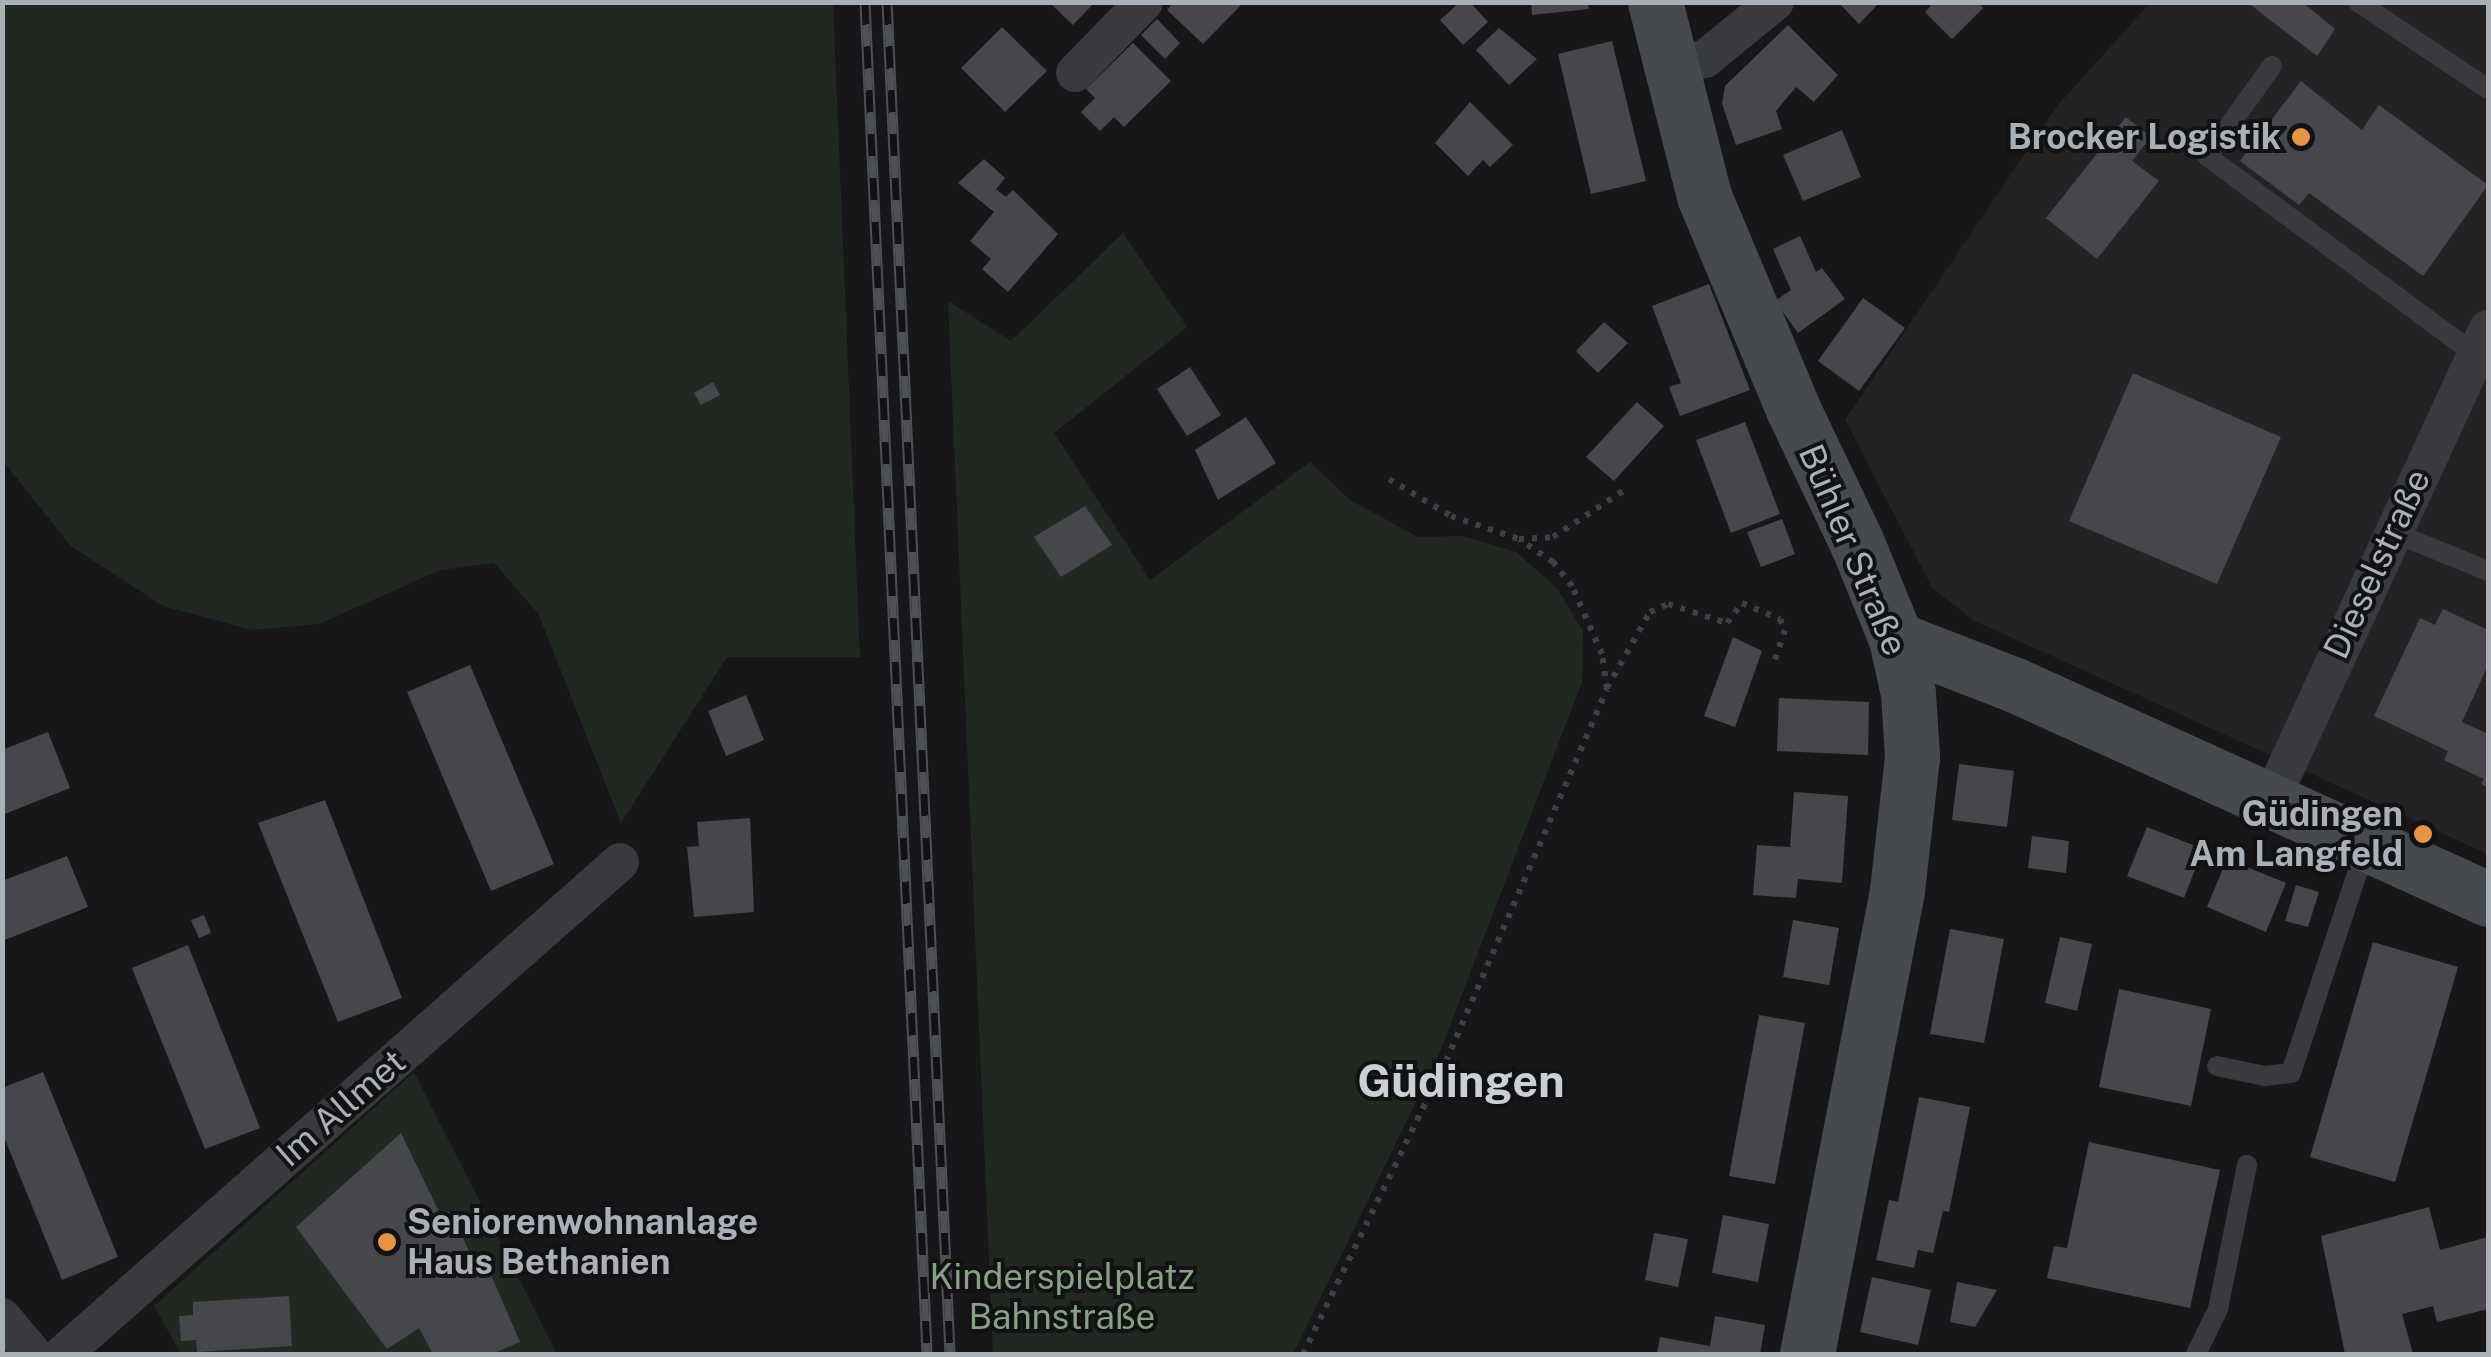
<!DOCTYPE html>
<html>
<head>
<meta charset="utf-8">
<style>
	body { margin:0 }
	#map { position:relative; width:2491px; height:1357px; overflow:hidden; background:#171719; font-family:"Public Sans",sans-serif }
	div>[style] { position:absolute }
	.built>* { inset:0; background:#232326 }
	.green>* { inset:0; background:#212821 }
	.building>* { inset:0; background:#46474c }
	.path>* { height:6px; margin-top:-3px; transform-origin:0; background:repeating-linear-gradient(90deg,#3e4144 0 5px,transparent 0 13px) }
	.lane>* { height:20px; margin:-10px; padding:0 10px; transform-origin:10px; border-radius:10px; background:#383a3d }
	.street>* { height:38px; margin:-19px; padding:0 19px; transform-origin:19px; border-radius:19px; background:#383a3d }
	.secondary>* { height:55px; margin:-27.5px; padding:0 27.5px; transform-origin:27.5px; border-radius:27.5px; background:#46494d }
	.rail>* { height:11px; margin-top:-5.5px; transform-origin:0; background:repeating-linear-gradient(90deg,#121214 0 22px,#4d5054 0 44px); box-sizing:border-box; border-block:2px solid #4d5054 }
	.dots>* { width:28px; height:28px; translate:-50% -50%; box-sizing:border-box; border:5px solid #121214; border-radius:50% }
	span { translate:-50% -50%; white-space:nowrap; text-align:center; line-height:1.15; -webkit-text-stroke:8px #121214; paint-order:stroke }
	.poi-label { font-size:35px; color:#aab0b8; font-weight:700 }
	.right { translate:-100% -50%; text-align:right }
	.left { translate:0 -50%; text-align:left }
	.street-label { font-size:35px; color:#aab0b8 }
	.park-label { font-size:35px; color:#85a282 }
	.district-label { font-size:45px; color:#cacfd4; font-weight:700 }
	.frame { position:absolute; inset:0; border:5px solid #aab0b8; pointer-events:none }
</style>
</head>
<body>
<div id="map">
	<div class="built">
		<i style="clip-path:polygon(2150px 3px,2488px 3px,2488px 854px,1973px 620px,1933px 589px,1845px 420px,2057px 106px)"></i>
	</div>
	<div class="green">
		<i style="clip-path:polygon(2px 3px,833px 3px,860px 657px,727px 657px,621px 823px,538px 613px,494px 563px,440px 570px,319px 624px,252px 630px,163px 606px,71px 546px,3px 461px)"></i>
		<i style="clip-path:polygon(1123px 233px,1187px 327px,1054px 433px,1150px 580px,1310px 462px,1350px 500px,1418px 537px,1462px 536px,1516px 552px,1557px 588px,1583px 631px,1582px 682px,1438px 1057px,1293px 1354px,993px 1354px,948px 301px,1011px 341px)"></i>
		<i style="clip-path:polygon(414px 1072px,557px 1354px,181px 1354px,154px 1306px)"></i>
	</div>
	<div class="building">
		<i style="clip-path:polygon(1049px 2px,1095px 2px,1073px 25px)"></i>
		<i style="clip-path:polygon(1174px 2px,1244px 2px,1203px 44px,1167px 10px)"></i>
		<i style="clip-path:polygon(1460px 2px,1470px 2px,1488px 22px,1463px 45px,1440px 20px)"></i>
		<i style="clip-path:polygon(1531px 2px,1588px 2px,1589px 9px,1532px 15px)"></i>
		<i style="clip-path:polygon(1838px 2px,1880px 2px,1859px 24px)"></i>
		<i style="clip-path:polygon(1934px 2px,1978px 2px,1983px 8px,1952px 39px,1925px 12px)"></i>
		<i style="clip-path:polygon(2247px 2px,2302px 2px,2335px 29px,2317px 56px)"></i>
		<i style="clip-path:polygon(1157px 19px,1180px 43px,1165px 59px,1141px 35px)"></i>
		<i style="clip-path:polygon(1788px 25px,1838px 75px,1814px 102px,1796px 87px,1776px 111px,1782px 129px,1736px 145px,1722px 104px,1725px 86px)"></i>
		<i style="clip-path:polygon(1002px 27px,1047px 71px,1005px 112px,961px 68px)"></i>
		<i style="clip-path:polygon(1499px 28px,1537px 59px,1509px 85px,1476px 50px)"></i>
		<i style="clip-path:polygon(1612px 41px,1646px 181px,1591px 194px,1558px 54px)"></i>
		<i style="clip-path:polygon(1133px 43px,1171px 81px,1124px 127px,1114px 117px,1100px 131px,1081px 112px,1095px 98px,1086px 89px)"></i>
		<i style="clip-path:polygon(2301px 81px,2362px 130px,2379px 105px,2488px 185px,2423px 276px,2309px 193px,2299px 205px,2240px 161px)"></i>
		<i style="clip-path:polygon(1470px 102px,1513px 145px,1490px 167px,1483px 160px,1468px 176px,1435px 143px)"></i>
		<i style="clip-path:polygon(2126px 117px,2151px 137px,2132px 161px,2159px 181px,2097px 259px,2046px 218px)"></i>
		<i style="clip-path:polygon(1842px 130px,1861px 177px,1803px 201px,1783px 155px)"></i>
		<i style="clip-path:polygon(984px 159px,1005px 178px,996px 189px,1006px 197px,1013px 190px,1058px 234px,1008px 292px,982px 269px,991px 259px,970px 241px,994px 212px,958px 183px)"></i>
		<i style="clip-path:polygon(1800px 236px,1816px 272px,1822px 268px,1845px 299px,1798px 333px,1775px 301px,1791px 290px,1773px 249px)"></i>
		<i style="clip-path:polygon(1709px 284px,1750px 390px,1680px 416px,1669px 387px,1681px 383px,1652px 306px)"></i>
		<i style="clip-path:polygon(1863px 298px,1905px 328px,1859px 391px,1818px 361px)"></i>
		<i style="clip-path:polygon(1604px 322px,1628px 343px,1598px 373px,1576px 351px)"></i>
		<i style="clip-path:polygon(1190px 367px,1221px 415px,1187px 436px,1157px 389px)"></i>
		<i style="clip-path:polygon(2133px 373px,2281px 437px,2217px 584px,2069px 521px)"></i>
		<i style="clip-path:polygon(713px 382px,720px 395px,701px 405px,694px 393px)"></i>
		<i style="clip-path:polygon(1637px 402px,1664px 426px,1614px 481px,1586px 457px)"></i>
		<i style="clip-path:polygon(1246px 417px,1276px 463px,1218px 500px,1195px 450px)"></i>
		<i style="clip-path:polygon(1745px 422px,1780px 514px,1731px 533px,1696px 440px)"></i>
		<i style="clip-path:polygon(1085px 506px,1112px 545px,1061px 577px,1034px 537px)"></i>
		<i style="clip-path:polygon(1782px 519px,1795px 554px,1761px 567px,1747px 532px)"></i>
		<i style="clip-path:polygon(2443px 609px,2488px 630px,2488px 665px,2462px 722px,2488px 734px,2488px 788px,2481px 784px,2484px 779px,2444px 760px,2448px 751px,2374px 716px,2420px 618px,2435px 625px)"></i>
		<i style="clip-path:polygon(1733px 637px,1762px 651px,1735px 727px,1704px 716px)"></i>
		<i style="clip-path:polygon(470px 665px,554px 864px,491px 891px,407px 692px)"></i>
		<i style="clip-path:polygon(746px 695px,764px 740px,726px 756px,708px 711px)"></i>
		<i style="clip-path:polygon(1779px 698px,1869px 702px,1868px 755px,1777px 751px)"></i>
		<i style="clip-path:polygon(48px 732px,70px 788px,2px 815px,2px 750px)"></i>
		<i style="clip-path:polygon(1959px 764px,2014px 771px,2007px 827px,1952px 820px)"></i>
		<i style="clip-path:polygon(1794px 792px,1848px 796px,1842px 883px,1798px 879px,1796px 898px,1753px 895px,1757px 845px,1790px 847px)"></i>
		<i style="clip-path:polygon(325px 800px,402px 998px,338px 1022px,258px 823px)"></i>
		<i style="clip-path:polygon(750px 818px,754px 912px,694px 917px,687px 847px,699px 846px,697px 822px)"></i>
		<i style="clip-path:polygon(2147px 827px,2203px 849px,2184px 898px,2127px 876px)"></i>
		<i style="clip-path:polygon(2032px 836px,2069px 841px,2066px 873px,2028px 868px)"></i>
		<i style="clip-path:polygon(67px 856px,88px 907px,2px 941px,2px 881px)"></i>
		<i style="clip-path:polygon(2227px 859px,2286px 883px,2266px 932px,2207px 907px)"></i>
		<i style="clip-path:polygon(2296px 885px,2319px 892px,2308px 927px,2285px 921px)"></i>
		<i style="clip-path:polygon(204px 915px,211px 933px,199px 938px,191px 920px)"></i>
		<i style="clip-path:polygon(1793px 920px,1839px 928px,1829px 985px,1783px 977px)"></i>
		<i style="clip-path:polygon(1950px 929px,2004px 939px,1984px 1043px,1930px 1034px)"></i>
		<i style="clip-path:polygon(2060px 937px,2092px 944px,2077px 1011px,2045px 1003px)"></i>
		<i style="clip-path:polygon(2373px 942px,2458px 967px,2395px 1182px,2310px 1157px)"></i>
		<i style="clip-path:polygon(188px 945px,260px 1128px,205px 1149px,132px 968px)"></i>
		<i style="clip-path:polygon(2119px 989px,2211px 1009px,2191px 1106px,2099px 1087px)"></i>
		<i style="clip-path:polygon(1759px 1015px,1805px 1023px,1775px 1184px,1729px 1176px)"></i>
		<i style="clip-path:polygon(43px 1072px,118px 1257px,62px 1280px,2px 1132px,2px 1088px)"></i>
		<i style="clip-path:polygon(1919px 1097px,1970px 1107px,1949px 1212px,1943px 1211px,1933px 1253px,1918px 1250px,1914px 1268px,1876px 1260px,1889px 1200px,1898px 1202px)"></i>
		<i style="clip-path:polygon(401px 1133px,441px 1216px,451px 1211px,481px 1278px,491px 1275px,520px 1342px,492px 1354px,433px 1354px,419px 1328px,387px 1349px,296px 1227px)"></i>
		<i style="clip-path:polygon(2089px 1142px,2220px 1170px,2190px 1308px,2047px 1278px,2054px 1246px,2067px 1248px)"></i>
		<i style="clip-path:polygon(2429px 1207px,2440px 1250px,2488px 1237px,2488px 1309px,2437px 1322px,2433px 1306px,2402px 1314px,2413px 1354px,2345px 1354px,2321px 1236px)"></i>
		<i style="clip-path:polygon(1723px 1215px,1769px 1224px,1758px 1282px,1712px 1273px)"></i>
		<i style="clip-path:polygon(1654px 1233px,1688px 1239px,1678px 1287px,1645px 1280px)"></i>
		<i style="clip-path:polygon(1872px 1277px,1931px 1290px,1918px 1345px,1860px 1332px)"></i>
		<i style="clip-path:polygon(1957px 1282px,1997px 1290px,1975px 1327px,1950px 1322px)"></i>
		<i style="clip-path:polygon(289px 1296px,292px 1346px,197px 1352px,196px 1340px,181px 1341px,179px 1316px,193px 1315px,193px 1302px)"></i>
		<i style="clip-path:polygon(1715px 1316px,1765px 1325px,1760px 1354px,1657px 1354px,1660px 1337px,1710px 1346px)"></i>
	</div>
	<div class="path">
		<i style="left:1389px;top:479px;width:72px;rotate:30.8deg"></i>
		<i style="left:1451px;top:516px;width:72px;rotate:18.7deg"></i>
		<i style="left:1519px;top:539px;width:34px;rotate:-3deg"></i>
		<i style="left:1553px;top:537px;width:84px;rotate:-33.3deg"></i>
		<i style="left:1607px;top:688px;width:87px;rotate:-60.5deg"></i>
		<i style="left:1650px;top:612px;width:20px;rotate:-24deg"></i>
		<i style="left:1668px;top:604px;width:62px;rotate:17.9deg"></i>
		<i style="left:1727px;top:623px;width:25px;rotate:-53deg"></i>
		<i style="left:1742px;top:603px;width:41px;rotate:22.8deg"></i>
		<i style="left:1780px;top:619px;width:12px;rotate:66deg"></i>
		<i style="left:1785px;top:630px;width:36px;rotate:109deg"></i>
		<i style="left:1303px;top:1354px;width:326px;rotate:-64deg"></i>
		<i style="left:1446px;top:1061px;width:405px;rotate:-66.6deg"></i>
		<i style="left:1607px;top:689px;width:35px;rotate:-98deg"></i>
		<i style="left:1602px;top:654px;width:74px;rotate:-113.8deg"></i>
		<i style="left:1572px;top:586px;width:31px;rotate:-128deg"></i>
		<i style="left:1553px;top:562px;width:41px;rotate:-145.9deg"></i>
	</div>
	<div class="lane">
		<i style="left:2358px;top:2px;width:156px;rotate:33.8deg"></i>
		<i style="left:2272px;top:66px;width:111px;rotate:125.8deg"></i>
		<i style="left:2207px;top:156px;width:335px;rotate:36.5deg"></i>
		<i style="left:2390px;top:531px;width:106px;rotate:22.2deg"></i>
		<i style="left:2217px;top:1066px;width:49px;rotate:11.8deg"></i>
		<i style="left:2265px;top:1076px;width:26px;rotate:-7deg"></i>
		<i style="left:2291px;top:1073px;width:239px;rotate:-71.7deg"></i>
		<i style="left:2196px;top:1354px;width:50px;rotate:-63.9deg"></i>
		<i style="left:2218px;top:1309px;width:147px;rotate:-78.6deg"></i>
	</div>
	<div class="street">
		<i style="left:1669px;top:67px;width:37px;rotate:-13deg"></i>
		<i style="left:1705px;top:59px;width:90px;rotate:-39.2deg"></i>
		<i style="left:1075px;top:73px;width:99px;rotate:-45.8deg"></i>
		<i style="left:2270px;top:802px;width:521px;rotate:-65.26deg"></i>
		<i style="left:2px;top:1317px;width:48px;rotate:50deg"></i>
		<i style="left:63px;top:1354px;width:743px;rotate:-41.45deg"></i>
	</div>
	<div class="secondary">
		<i style="left:1655px;top:2px;width:200px;rotate:75.8deg"></i>
		<i style="left:1704px;top:196px;width:231px;rotate:67.3deg"></i>
		<i style="left:1793px;top:409px;width:148px;rotate:64.5deg"></i>
		<i style="left:1857px;top:543px;width:104px;rotate:67.9deg"></i>
		<i style="left:1896px;top:639px;width:55px;rotate:77.5deg"></i>
		<i style="left:1908px;top:693px;width:64px;rotate:86.4deg"></i>
		<i style="left:1912px;top:757px;width:135px;rotate:96.4deg"></i>
		<i style="left:1897px;top:891px;width:472px;rotate:101deg"></i>
		<i style="left:1896px;top:639px;width:128px;rotate:21.1deg"></i>
		<i style="left:2015px;top:685px;width:519px;rotate:24.34deg"></i>
	</div>
	<div class="rail">
		<i style="left:865px;top:2px;width:1353px;rotate:87.37deg"></i>
		<i style="left:887px;top:2px;width:1353px;rotate:87.33deg"></i>
	</div>
	<div class="dots">
		<i style="left:2301px;top:137px;background:#e79540"></i>
		<i style="left:2423px;top:834px;background:#e79540"></i>
		<i style="left:387px;top:1242px;background:#e79540"></i>
	</div>
	<div class="poi-label">
		<span class="right" style="left:2281px;top:137px">Brocker Logistik</span>
		<span class="right" style="left:2403px;top:834px">Güdingen<br>Am Langfeld</span>
		<span class="left" style="left:407px;top:1242px">Seniorenwohnanlage<br>Haus Bethanien</span>
	</div>
	<div class="street-label">
		<span style="left:1853px;top:550px;rotate:67deg">Bühler Straße</span>
		<span style="left:2377px;top:564px;rotate:-65deg">Dieselstraße</span>
		<span style="left:341px;top:1108px;rotate:-41deg">Im Allmet</span>
	</div>
	<div class="park-label">
		<span style="left:1062px;top:1297px">Kinderspielplatz<br>Bahnstraße</span>
	</div>
	<div class="district-label">
		<span style="left:1461px;top:1081px">Güdingen</span>
	</div>
	<div class="frame"></div>
</div>
</body>
</html>
